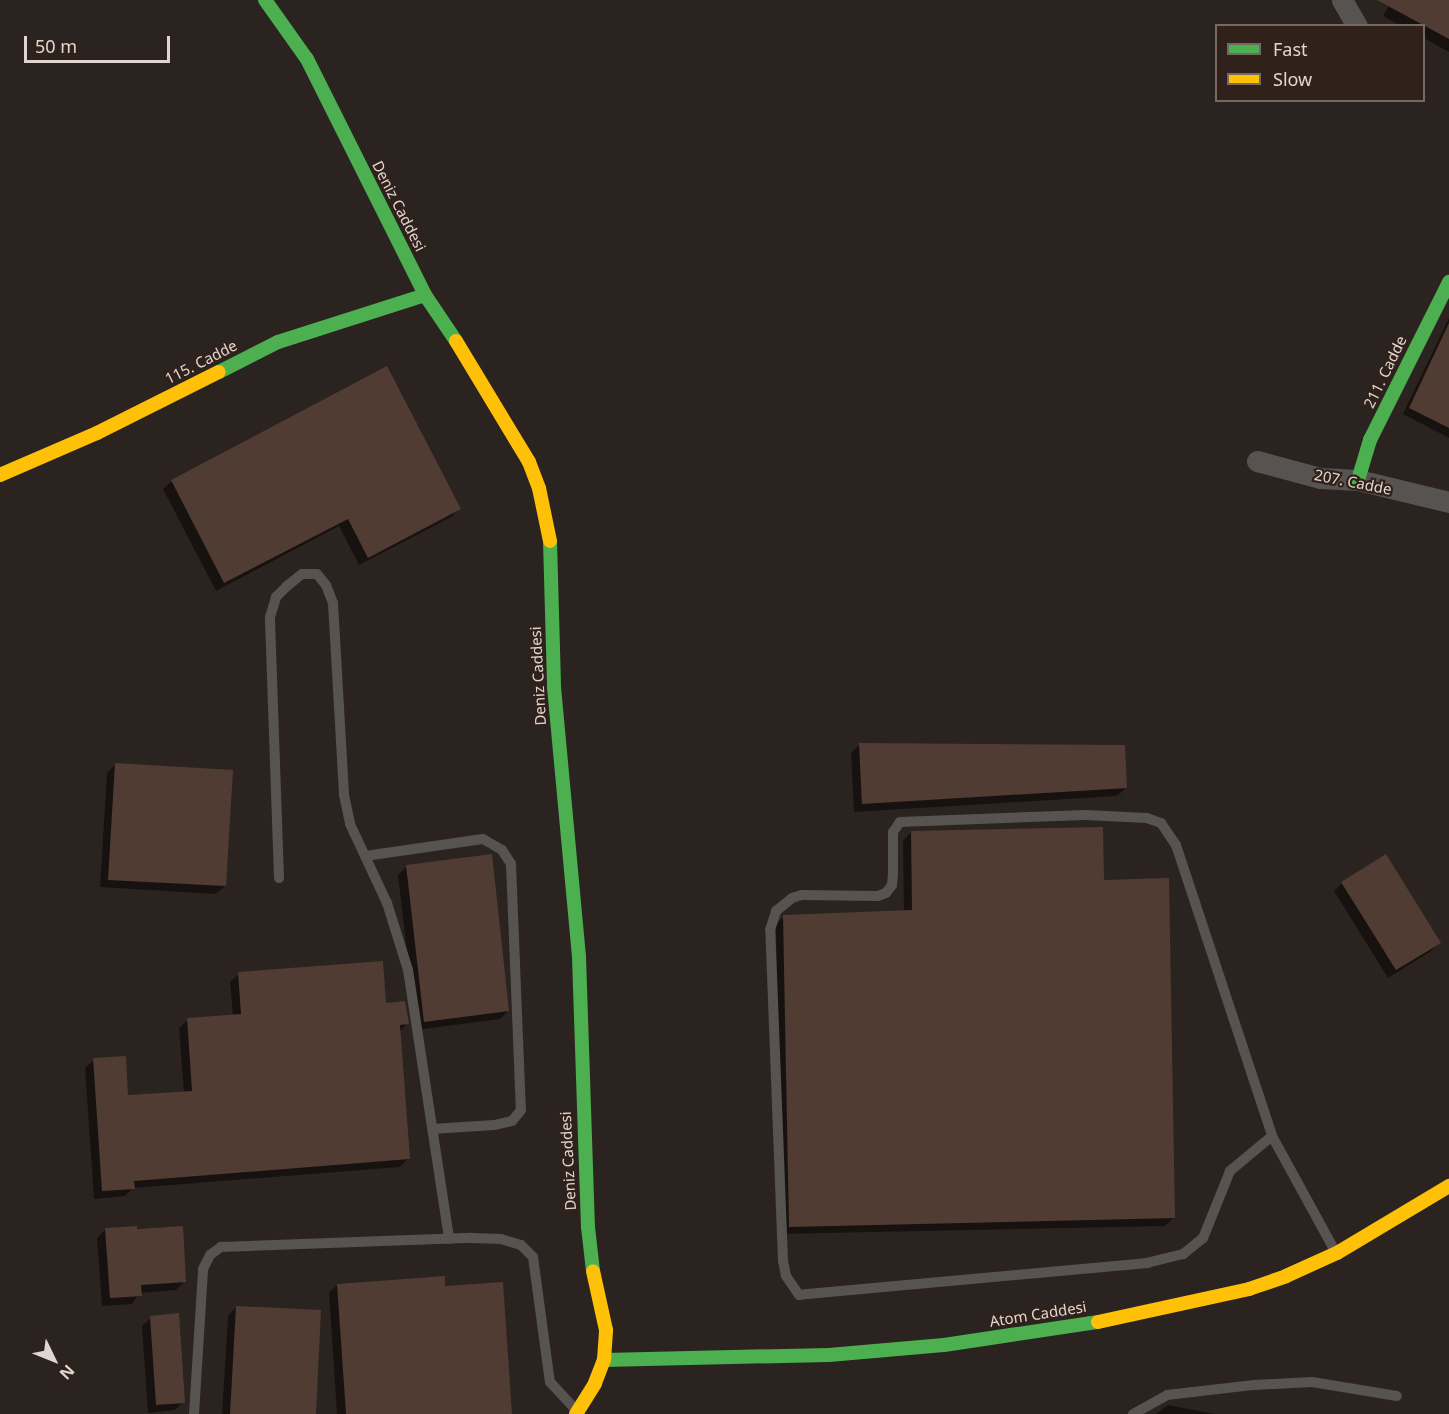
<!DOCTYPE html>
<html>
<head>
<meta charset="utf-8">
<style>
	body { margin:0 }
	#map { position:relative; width:1449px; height:1414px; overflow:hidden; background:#2b231f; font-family:"Noto Sans",sans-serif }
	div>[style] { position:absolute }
	.shadow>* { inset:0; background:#0007 }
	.building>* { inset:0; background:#503c32 }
	.lane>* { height:10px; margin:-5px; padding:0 5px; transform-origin:5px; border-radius:5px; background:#565351 }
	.street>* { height:21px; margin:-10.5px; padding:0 10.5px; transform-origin:10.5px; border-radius:10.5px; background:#565351 }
	.fast>* { height:14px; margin:-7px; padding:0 7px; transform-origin:7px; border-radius:7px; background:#4caf50 }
	.slow>* { height:14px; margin:-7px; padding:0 7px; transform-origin:7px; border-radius:7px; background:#ffc107 }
	span { translate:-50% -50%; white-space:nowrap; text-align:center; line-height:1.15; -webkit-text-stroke:4.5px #30211a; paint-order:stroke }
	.street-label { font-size:15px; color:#e0d5d0 }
	.legend { position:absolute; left:1215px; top:24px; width:210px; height:78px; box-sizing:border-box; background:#30211a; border:2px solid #766963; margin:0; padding:8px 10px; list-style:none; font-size:18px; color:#e0d5d0 }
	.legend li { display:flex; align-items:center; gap:12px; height:30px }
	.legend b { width:30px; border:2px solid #766963 }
	.north { position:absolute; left:24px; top:1330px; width:60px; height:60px; -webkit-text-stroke:4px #30211a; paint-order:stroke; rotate:133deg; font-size:16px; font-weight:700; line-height:24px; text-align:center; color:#e0d5d0 }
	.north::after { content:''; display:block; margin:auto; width:21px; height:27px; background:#e0d5d0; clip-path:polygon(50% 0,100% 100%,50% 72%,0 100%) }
	.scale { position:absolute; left:24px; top:36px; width:146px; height:27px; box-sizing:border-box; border:3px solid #e0d5d0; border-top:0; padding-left:8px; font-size:18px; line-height:21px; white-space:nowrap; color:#e0d5d0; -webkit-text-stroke:4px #30211a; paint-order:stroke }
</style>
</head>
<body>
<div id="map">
	<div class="shadow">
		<i style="clip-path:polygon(1392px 0,1449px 0,1449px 52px,1424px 38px,1424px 26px,1401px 26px,1383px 16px)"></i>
		<i style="clip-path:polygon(1449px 318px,1449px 438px,1403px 414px)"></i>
		<i style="clip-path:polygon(172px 481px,459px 509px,451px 517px,359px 565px,339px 526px,216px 591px,163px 489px)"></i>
		<i style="clip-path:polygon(860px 744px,1126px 788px,1117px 796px,854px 812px,851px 753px)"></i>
		<i style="clip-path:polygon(116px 764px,225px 886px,216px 894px,100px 887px,107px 773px)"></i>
		<i style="clip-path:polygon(911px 832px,1102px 881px,1174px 1217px,1165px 1226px,781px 1234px,776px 925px,784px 916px,904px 912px,903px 841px)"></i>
		<i style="clip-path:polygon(407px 866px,508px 1011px,500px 1019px,416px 1030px,398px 875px)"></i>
		<i style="clip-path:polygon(1342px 883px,1439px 943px,1431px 951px,1388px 978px,1334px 891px)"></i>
		<i style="clip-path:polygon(239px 974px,384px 1005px,407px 1024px,399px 1032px,408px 1159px,400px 1167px,133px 1188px,125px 1196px,94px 1199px,85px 1068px,94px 1060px,127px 1097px,184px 1093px,179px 1028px,188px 1020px,233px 1016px,230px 982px)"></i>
		<i style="clip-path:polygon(181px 1227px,185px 1281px,176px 1290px,140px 1293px,132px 1304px,102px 1306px,97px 1238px,105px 1230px)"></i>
		<i style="clip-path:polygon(337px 1285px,444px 1288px,511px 1414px,337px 1414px,329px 1293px)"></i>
		<i style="clip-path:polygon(236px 1307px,314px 1414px,222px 1414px,228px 1316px)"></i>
		<i style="clip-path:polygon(151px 1318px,183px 1402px,175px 1410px,148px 1413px,142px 1326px)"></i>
		<i style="clip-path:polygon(1168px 1405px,1215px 1414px,1156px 1414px)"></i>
	</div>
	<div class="building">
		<i style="clip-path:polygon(1377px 0,1449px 0,1449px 39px)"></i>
		<i style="clip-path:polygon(1449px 323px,1449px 428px,1409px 408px)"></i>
		<i style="clip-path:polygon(387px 366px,461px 509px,368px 558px,348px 519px,224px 583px,171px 480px)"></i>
		<i style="clip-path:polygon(859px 743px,1125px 745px,1127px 788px,862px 804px)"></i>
		<i style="clip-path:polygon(115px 763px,233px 770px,226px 886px,108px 880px)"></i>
		<i style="clip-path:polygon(1103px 827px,1104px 880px,1169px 878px,1175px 1218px,789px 1227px,783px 915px,912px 910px,911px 831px)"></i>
		<i style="clip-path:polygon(492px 854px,509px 1011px,424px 1022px,406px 865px)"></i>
		<i style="clip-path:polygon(1386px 854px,1441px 943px,1396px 970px,1341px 882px)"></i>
		<i style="clip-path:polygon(383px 961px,386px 1003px,405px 1001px,409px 1024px,400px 1025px,410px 1159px,134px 1181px,135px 1189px,102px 1191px,93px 1058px,126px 1056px,128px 1095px,192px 1091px,187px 1018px,241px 1014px,238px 972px)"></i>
		<i style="clip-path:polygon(137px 1226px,137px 1229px,183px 1226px,186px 1282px,141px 1285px,142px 1296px,110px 1298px,105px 1228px)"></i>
		<i style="clip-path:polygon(445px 1276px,445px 1286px,503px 1282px,512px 1414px,346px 1414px,337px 1284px)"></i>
		<i style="clip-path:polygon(236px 1306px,321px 1310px,316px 1414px,230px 1414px)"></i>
		<i style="clip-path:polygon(179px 1313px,185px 1403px,156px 1405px,150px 1316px)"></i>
	</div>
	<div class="lane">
		<i style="left:365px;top:856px;width:119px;rotate:-8.2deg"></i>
		<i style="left:483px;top:839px;width:22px;rotate:30deg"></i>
		<i style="left:502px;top:850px;width:17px;rotate:57deg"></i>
		<i style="left:511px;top:864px;width:246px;rotate:87.7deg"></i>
		<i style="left:521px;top:1110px;width:14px;rotate:129deg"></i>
		<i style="left:512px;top:1121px;width:18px;rotate:167deg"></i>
		<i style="left:494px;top:1125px;width:62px;rotate:176.3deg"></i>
		<i style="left:279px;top:878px;width:261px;rotate:-92deg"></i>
		<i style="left:270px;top:617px;width:21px;rotate:-73deg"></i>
		<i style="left:276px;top:597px;width:16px;rotate:-45deg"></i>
		<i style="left:287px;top:586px;width:19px;rotate:-39deg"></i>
		<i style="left:302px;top:574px;width:15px"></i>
		<i style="left:317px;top:574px;width:14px;rotate:51deg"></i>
		<i style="left:326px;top:585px;width:19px;rotate:69deg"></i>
		<i style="left:333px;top:603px;width:192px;rotate:86.7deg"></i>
		<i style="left:344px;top:795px;width:30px;rotate:78deg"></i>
		<i style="left:350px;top:824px;width:87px;rotate:64.9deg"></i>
		<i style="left:387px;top:903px;width:70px;rotate:72.6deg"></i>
		<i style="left:408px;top:970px;width:272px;rotate:81.3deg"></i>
		<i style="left:1272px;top:1136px;width:55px;rotate:140.2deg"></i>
		<i style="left:1230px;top:1171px;width:72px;rotate:111.9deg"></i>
		<i style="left:1203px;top:1238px;width:26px;rotate:141deg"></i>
		<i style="left:1183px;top:1254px;width:36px;rotate:166deg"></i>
		<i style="left:1148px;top:1263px;width:350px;rotate:174.8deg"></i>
		<i style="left:799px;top:1295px;width:23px;rotate:-124deg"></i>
		<i style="left:786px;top:1276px;width:15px;rotate:-101deg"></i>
		<i style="left:783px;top:1261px;width:331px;rotate:-92.2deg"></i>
		<i style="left:770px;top:930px;width:20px;rotate:-72deg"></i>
		<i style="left:776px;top:911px;width:21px;rotate:-39deg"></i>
		<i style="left:792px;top:898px;width:10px;rotate:-17deg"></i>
		<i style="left:802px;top:895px;width:76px;rotate:0.8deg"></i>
		<i style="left:878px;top:896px;width:9px;rotate:-21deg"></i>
		<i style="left:886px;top:893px;width:10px;rotate:-53deg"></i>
		<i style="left:892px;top:885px;width:12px;rotate:-85deg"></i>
		<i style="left:893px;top:873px;width:41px;rotate:-90deg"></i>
		<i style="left:893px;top:832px;width:12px;rotate:-55deg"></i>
		<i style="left:900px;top:822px;width:185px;rotate:-2.2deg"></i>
		<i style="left:1085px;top:815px;width:62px;rotate:2.8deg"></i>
		<i style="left:1147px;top:818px;width:15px;rotate:20deg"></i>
		<i style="left:1161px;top:823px;width:27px;rotate:56deg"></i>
		<i style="left:1176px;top:845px;width:306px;rotate:71.7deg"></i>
		<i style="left:1272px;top:1136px;width:133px;rotate:61.3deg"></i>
		<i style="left:194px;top:1414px;width:145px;rotate:-86.4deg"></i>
		<i style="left:203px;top:1269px;width:16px;rotate:-63deg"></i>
		<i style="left:210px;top:1255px;width:14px;rotate:-36deg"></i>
		<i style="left:221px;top:1247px;width:251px;rotate:-2.1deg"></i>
		<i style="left:472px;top:1238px;width:29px;rotate:2deg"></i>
		<i style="left:501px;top:1239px;width:21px;rotate:17deg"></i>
		<i style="left:521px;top:1245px;width:17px;rotate:45deg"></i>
		<i style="left:533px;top:1257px;width:126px;rotate:82.3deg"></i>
		<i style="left:550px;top:1382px;width:38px;rotate:47deg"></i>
		<i style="left:1133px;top:1414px;width:39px;rotate:-29deg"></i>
		<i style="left:1167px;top:1395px;width:88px;rotate:-6.6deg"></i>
		<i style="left:1254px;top:1385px;width:58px;rotate:-3deg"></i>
		<i style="left:1312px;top:1382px;width:86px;rotate:9.4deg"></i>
	</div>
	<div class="street">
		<i style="left:1342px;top:0;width:30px;rotate:60deg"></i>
		<i style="left:1257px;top:461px;width:65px;rotate:15.1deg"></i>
		<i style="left:1320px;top:478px;width:38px;rotate:3deg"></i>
		<i style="left:1358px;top:480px;width:94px;rotate:13.6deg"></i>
	</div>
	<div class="fast">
		<i style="left:265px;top:0;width:72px;rotate:54.6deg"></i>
		<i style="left:307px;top:59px;width:264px;rotate:63.4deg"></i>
		<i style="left:425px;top:295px;width:55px;rotate:56deg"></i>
		<i style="left:219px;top:372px;width:66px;rotate:-27deg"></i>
		<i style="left:278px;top:342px;width:154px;rotate:-17.7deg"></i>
		<i style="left:1358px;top:480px;width:42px;rotate:-73.3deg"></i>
		<i style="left:1370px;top:440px;width:177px;rotate:-63.4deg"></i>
		<i style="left:550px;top:541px;width:146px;rotate:88.4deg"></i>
		<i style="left:554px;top:687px;width:271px;rotate:84.7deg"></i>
		<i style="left:579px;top:957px;width:270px;rotate:88.1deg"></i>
		<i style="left:588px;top:1227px;width:44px;rotate:83.5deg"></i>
		<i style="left:604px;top:1360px;width:225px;rotate:-1.3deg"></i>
		<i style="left:829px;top:1355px;width:115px;rotate:-5deg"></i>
		<i style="left:944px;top:1345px;width:156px;rotate:-8.5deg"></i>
	</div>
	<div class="slow">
		<i style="left:456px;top:341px;width:141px;rotate:58.9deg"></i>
		<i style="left:529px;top:462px;width:28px;rotate:69deg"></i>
		<i style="left:539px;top:488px;width:54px;rotate:78.3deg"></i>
		<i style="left:0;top:475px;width:106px;rotate:-23.4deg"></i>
		<i style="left:97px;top:433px;width:136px;rotate:-26.6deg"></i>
		<i style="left:1098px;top:1322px;width:155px;rotate:-12.3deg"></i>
		<i style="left:1249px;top:1289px;width:39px;rotate:-19deg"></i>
		<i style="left:1286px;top:1276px;width:56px;rotate:-24.3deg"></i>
		<i style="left:1337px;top:1253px;width:131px;rotate:-30.9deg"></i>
		<i style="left:576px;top:1414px;width:36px;rotate:-58deg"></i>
		<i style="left:595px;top:1383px;width:25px;rotate:-69deg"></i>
		<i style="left:604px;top:1360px;width:30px;rotate:-86deg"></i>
		<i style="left:606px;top:1330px;width:60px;rotate:-102.4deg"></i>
	</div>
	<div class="street-label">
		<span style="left:399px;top:206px;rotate:63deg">Deniz Caddesi</span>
		<span style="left:201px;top:362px;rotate:-27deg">115. Cadde</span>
		<span style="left:1385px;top:372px;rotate:-64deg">211. Cadde</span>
		<span style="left:1353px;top:482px;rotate:11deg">207. Cadde</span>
		<span style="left:538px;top:676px;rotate:-93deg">Deniz Caddesi</span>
		<span style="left:568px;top:1161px;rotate:-93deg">Deniz Caddesi</span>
		<span style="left:1038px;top:1314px;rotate:-9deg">Atom Caddesi</span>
	</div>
	<ul class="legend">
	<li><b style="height:8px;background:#4caf50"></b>Fast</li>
	<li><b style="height:8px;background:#ffc107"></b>Slow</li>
	</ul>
	<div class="north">N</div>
	<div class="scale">50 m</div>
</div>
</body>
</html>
